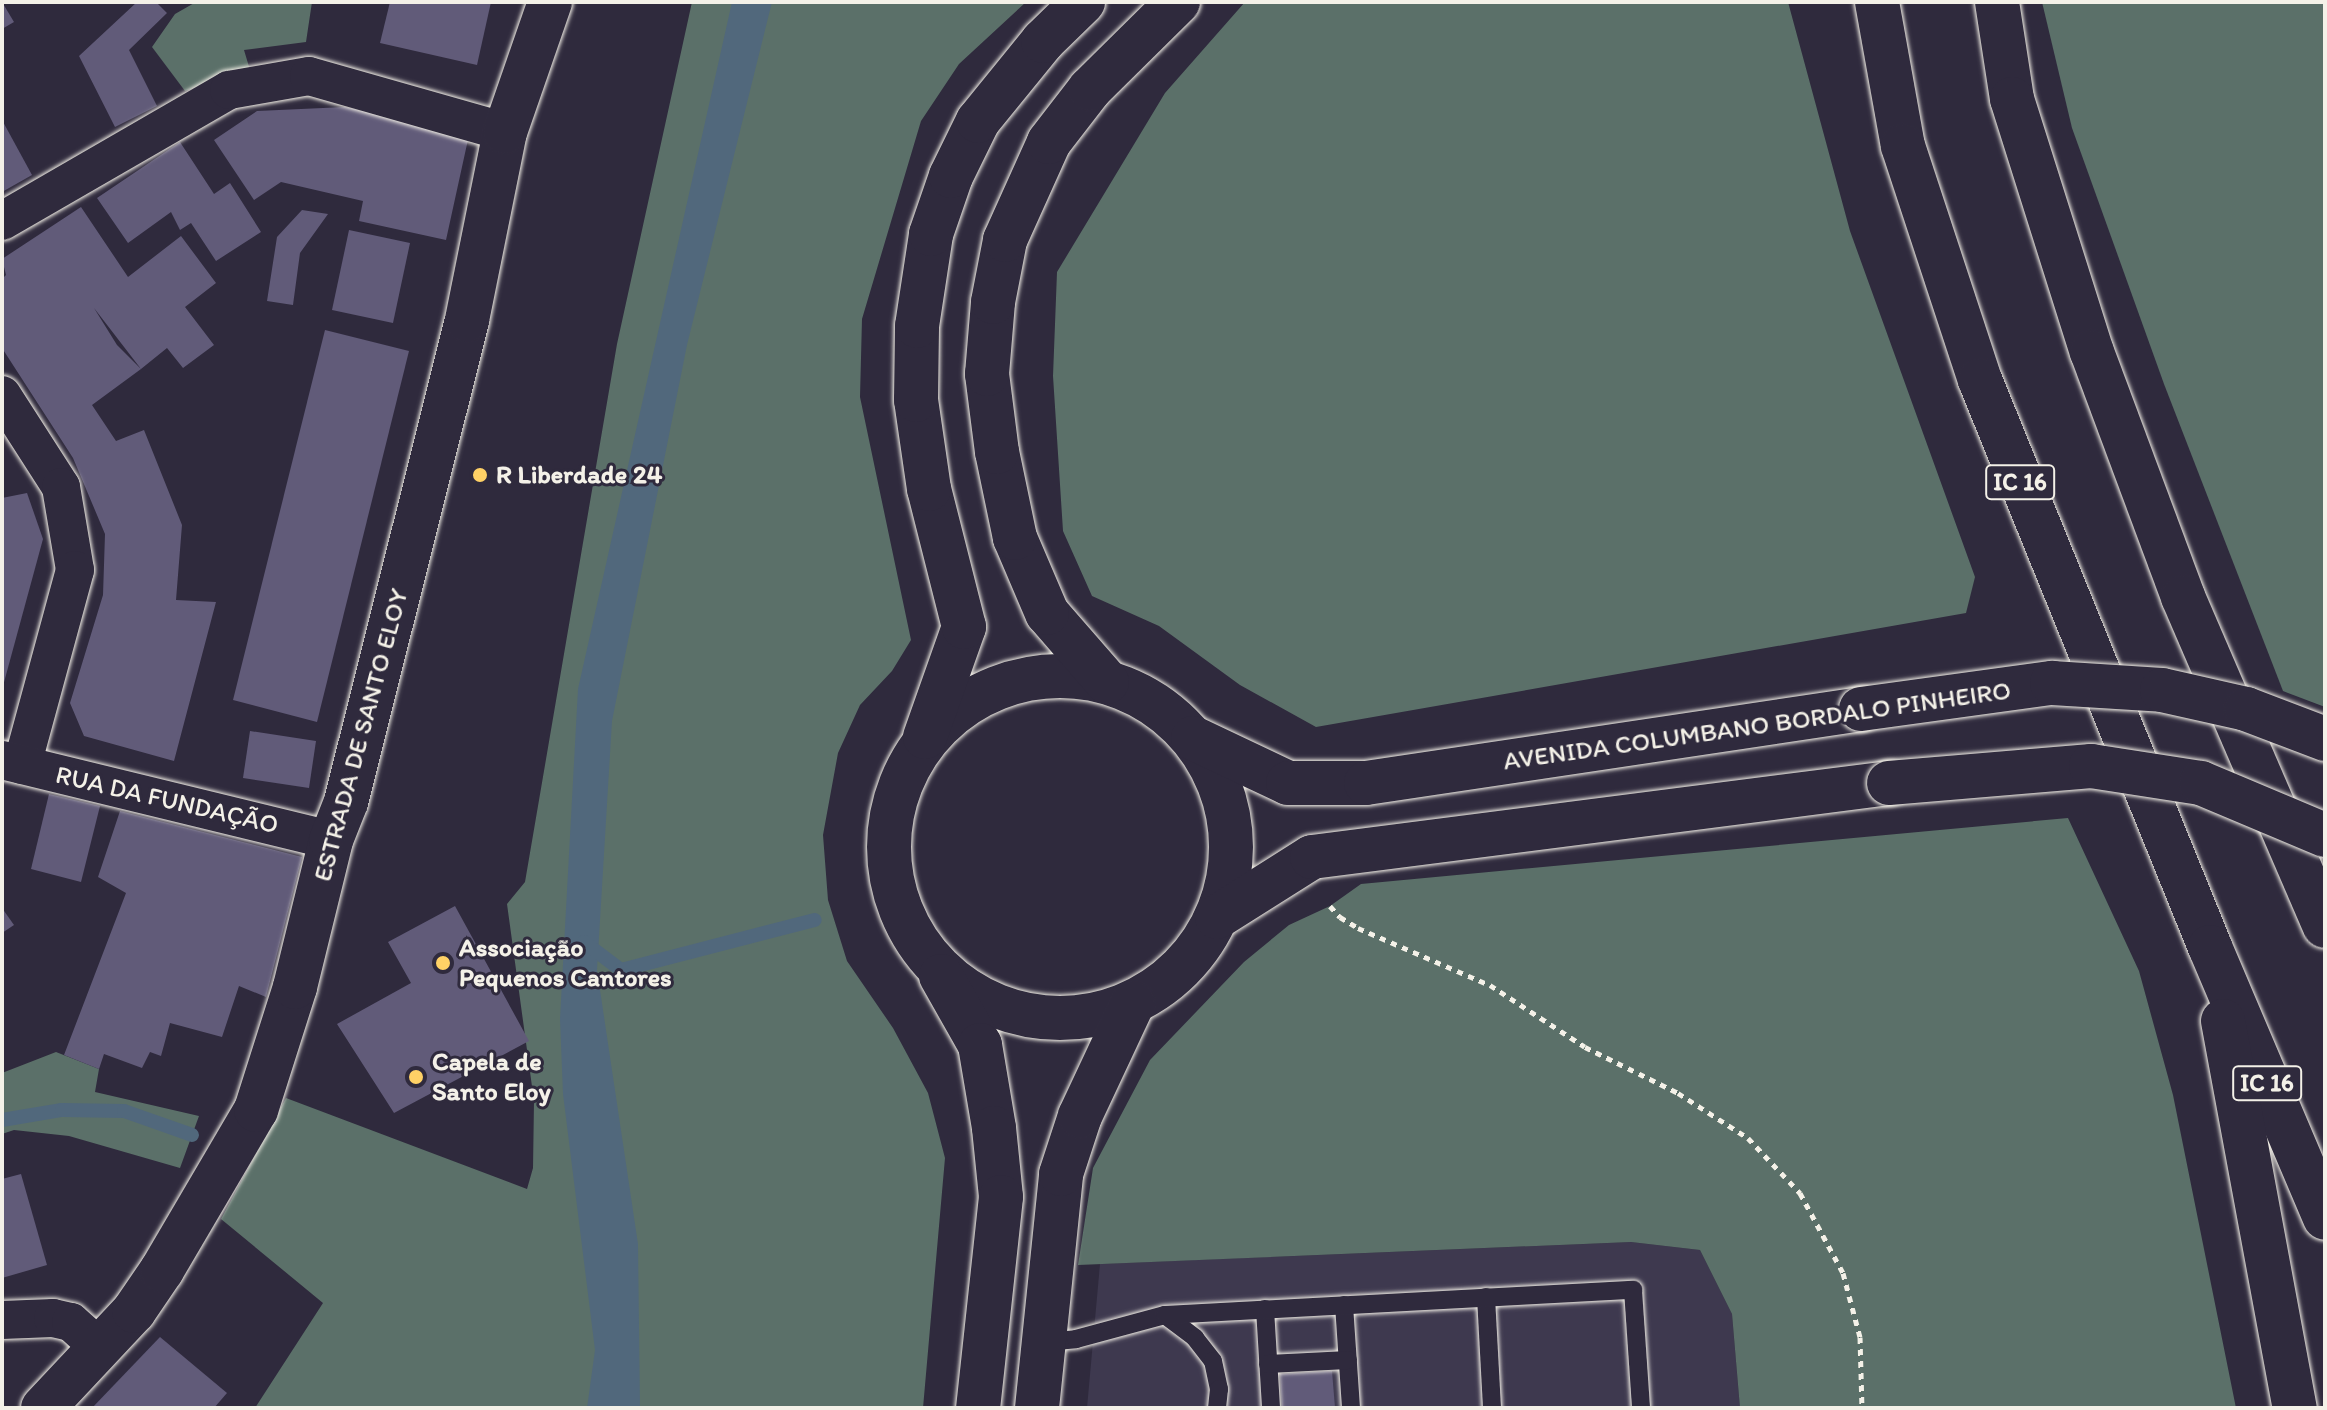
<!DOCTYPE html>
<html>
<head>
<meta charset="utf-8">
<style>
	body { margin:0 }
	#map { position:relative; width:2327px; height:1410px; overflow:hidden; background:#2f2a3d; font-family:Itim,sans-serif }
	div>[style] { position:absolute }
	.built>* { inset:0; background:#3e394f }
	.green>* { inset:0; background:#5b7069 }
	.water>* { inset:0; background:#51687c }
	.stream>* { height:14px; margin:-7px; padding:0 7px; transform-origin:7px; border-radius:7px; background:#51687c }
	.building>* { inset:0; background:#615b79 }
	.path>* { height:5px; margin-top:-2.5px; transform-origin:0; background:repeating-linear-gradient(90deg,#f4f1e8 0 6px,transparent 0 12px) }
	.roads { filter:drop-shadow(0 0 2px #f4f1e8) drop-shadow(0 0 2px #f4f1e8) }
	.service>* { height:18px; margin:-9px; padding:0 9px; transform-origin:9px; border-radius:9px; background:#2f2a3d }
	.minor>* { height:38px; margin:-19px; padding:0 19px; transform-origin:19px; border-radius:19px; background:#2f2a3d }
	.secondary>* { height:44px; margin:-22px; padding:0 22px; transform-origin:22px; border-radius:22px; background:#2f2a3d }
	.secondary>.ring { margin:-22px; padding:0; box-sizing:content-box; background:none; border:44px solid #2f2a3d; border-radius:50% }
	.trunk>* { height:44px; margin:-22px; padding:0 22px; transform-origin:22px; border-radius:22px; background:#2f2a3d }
	.bridges { filter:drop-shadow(0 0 2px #f4f1e8) drop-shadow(0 0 2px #f4f1e8) }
	.secondary-bridge>* { height:44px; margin:-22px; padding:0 22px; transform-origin:22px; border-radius:22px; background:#2f2a3d }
	.dots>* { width:22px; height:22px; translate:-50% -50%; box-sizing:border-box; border:4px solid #2f2a3d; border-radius:50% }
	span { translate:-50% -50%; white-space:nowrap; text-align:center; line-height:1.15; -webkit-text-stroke:6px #2f2a3d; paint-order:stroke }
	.shield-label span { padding:2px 6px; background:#2f2a3d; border:2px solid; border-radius:6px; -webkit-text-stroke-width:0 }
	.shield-label { font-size:24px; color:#f4f1e8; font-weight:700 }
	.poi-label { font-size:26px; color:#f4f1e8; font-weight:700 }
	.left { translate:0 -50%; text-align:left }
	.street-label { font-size:26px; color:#f4f1e8 }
	.frame { position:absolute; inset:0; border:4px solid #f4f1e8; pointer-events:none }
</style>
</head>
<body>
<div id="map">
	<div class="built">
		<i style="clip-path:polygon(1631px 1242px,1700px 1250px,1732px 1314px,1740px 1408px,1087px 1408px,1100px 1264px)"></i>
	</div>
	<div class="green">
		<i style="clip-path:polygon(196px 2px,312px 2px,306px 42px,244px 50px,250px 70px,185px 91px,152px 47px,175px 14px)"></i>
		<i style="clip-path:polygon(692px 2px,1026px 2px,959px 64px,921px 121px,862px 319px,860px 397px,911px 640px,892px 671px,860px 705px,838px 753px,823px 835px,828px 900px,847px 961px,893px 1028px,928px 1093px,945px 1158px,923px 1408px,255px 1408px,323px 1303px,221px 1219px,286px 1098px,527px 1189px,533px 1168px,534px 1101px,507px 904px,525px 882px,617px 344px)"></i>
		<i style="clip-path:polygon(1245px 2px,1788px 2px,1850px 231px,1975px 577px,1966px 613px,1316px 727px,1240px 685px,1159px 626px,1092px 596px,1063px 531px,1053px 376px,1057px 272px,1165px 93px)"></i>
		<i style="clip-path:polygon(2042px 2px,2325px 2px,2325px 707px,2283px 691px,2164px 384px,2072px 128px)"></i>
		<i style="clip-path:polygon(2068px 818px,2139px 971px,2173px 1095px,2236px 1408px,1740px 1408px,1732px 1314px,1700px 1250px,1631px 1242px,1078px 1265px,1093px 1168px,1150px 1060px,1244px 962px,1289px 925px,1330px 906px,1361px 884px)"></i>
		<i style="clip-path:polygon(56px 1052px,99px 1069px,95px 1092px,199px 1116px,180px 1168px,69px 1136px,14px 1130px,2px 1134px,2px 1073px)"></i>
	</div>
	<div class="water">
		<i style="clip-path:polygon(732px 2px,772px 2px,687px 345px,612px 721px,597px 970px,638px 1244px,640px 1408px,587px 1408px,595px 1350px,563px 1094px,560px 1019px,578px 689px)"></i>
	</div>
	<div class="stream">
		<i style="left:584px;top:942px;width:46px;rotate:37.1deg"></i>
		<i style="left:621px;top:970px;width:200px;rotate:-14.5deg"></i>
		<i style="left:2px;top:1120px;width:61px;rotate:-9.5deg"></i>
		<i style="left:62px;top:1110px;width:62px;rotate:0.9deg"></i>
		<i style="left:124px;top:1111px;width:72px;rotate:19.4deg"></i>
	</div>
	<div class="building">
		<i style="clip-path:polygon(2px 2px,14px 22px,2px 29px)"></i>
		<i style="clip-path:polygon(137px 2px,156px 2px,167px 13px,129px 50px,157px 106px,115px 127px,79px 56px)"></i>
		<i style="clip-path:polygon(390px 2px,491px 2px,477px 65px,380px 43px)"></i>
		<i style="clip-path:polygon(345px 107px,469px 135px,446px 240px,359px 221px,363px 201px,281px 182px,254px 200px,214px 140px,257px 111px)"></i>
		<i style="clip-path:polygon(2px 120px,32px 175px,2px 192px)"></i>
		<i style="clip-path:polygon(180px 142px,214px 194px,230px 183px,261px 232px,216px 261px,191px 223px,180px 230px,171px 212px,128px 243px,97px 198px)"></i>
		<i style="clip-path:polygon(81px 207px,128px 277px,181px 236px,216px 283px,185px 307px,214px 345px,183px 368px,167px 348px,141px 369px,94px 308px,117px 345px,141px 369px,92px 405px,116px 441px,144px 430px,182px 525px,176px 600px,216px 602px,174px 761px,84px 736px,70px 703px,103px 595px,105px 534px,73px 458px,2px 348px,2px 279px,6px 275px,2px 259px)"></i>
		<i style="clip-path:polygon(302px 210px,328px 214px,300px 253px,293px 305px,267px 301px,277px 237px)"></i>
		<i style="clip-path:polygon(349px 230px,410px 243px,393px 323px,332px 310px)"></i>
		<i style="clip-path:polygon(325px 330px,409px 351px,317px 722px,233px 700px)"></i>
		<i style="clip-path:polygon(27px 493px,43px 539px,3px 686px,2px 498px)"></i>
		<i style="clip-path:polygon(250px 731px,316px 741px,309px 788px,243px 778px)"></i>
		<i style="clip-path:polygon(49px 794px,100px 806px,81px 882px,31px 869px)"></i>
		<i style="clip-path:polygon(120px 811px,302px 857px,266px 997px,239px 986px,222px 1037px,170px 1023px,161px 1056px,150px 1052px,142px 1068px,104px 1054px,99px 1069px,64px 1055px,126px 893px,98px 877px)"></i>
		<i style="clip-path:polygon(455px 906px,529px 1041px,394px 1113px,337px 1024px,411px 983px,388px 942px)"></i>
		<i style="clip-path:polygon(2px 908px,14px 925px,2px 933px)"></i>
		<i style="clip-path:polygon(21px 1174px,47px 1265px,2px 1278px,2px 1179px)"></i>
		<i style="clip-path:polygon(160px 1337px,227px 1393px,214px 1408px,92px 1408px)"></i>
		<i style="clip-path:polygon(1332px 1371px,1335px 1408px,1282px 1408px,1280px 1374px)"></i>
	</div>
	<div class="path">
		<i style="left:1330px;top:906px;width:15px;rotate:48deg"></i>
		<i style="left:1340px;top:917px;width:21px;rotate:31deg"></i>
		<i style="left:1358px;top:928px;width:144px;rotate:23.4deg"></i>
		<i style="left:1490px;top:985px;width:113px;rotate:33.1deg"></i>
		<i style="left:1585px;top:1047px;width:104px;rotate:26.3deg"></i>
		<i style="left:1678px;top:1093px;width:83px;rotate:32.7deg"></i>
		<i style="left:1748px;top:1138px;width:76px;rotate:46.6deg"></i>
		<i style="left:1800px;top:1193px;width:91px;rotate:61.7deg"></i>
		<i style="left:1843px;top:1273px;width:66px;rotate:75.1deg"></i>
		<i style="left:1860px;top:1337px;width:71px;rotate:88.4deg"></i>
	</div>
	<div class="roads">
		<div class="service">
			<i style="left:1486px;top:1297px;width:111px;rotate:86.9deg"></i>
			<i style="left:1344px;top:1305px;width:103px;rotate:86.1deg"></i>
			<i style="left:1265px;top:1309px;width:99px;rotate:86.5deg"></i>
			<i style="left:1165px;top:1315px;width:38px;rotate:37deg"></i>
			<i style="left:1195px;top:1338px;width:29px;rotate:52deg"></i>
			<i style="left:1213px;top:1361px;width:29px;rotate:78deg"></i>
			<i style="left:1219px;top:1389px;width:19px;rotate:96deg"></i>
			<i style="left:1044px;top:1342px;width:32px;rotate:-5deg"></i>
			<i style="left:1076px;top:1339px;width:92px;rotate:-15.1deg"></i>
			<i style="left:1165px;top:1315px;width:469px;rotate:-3.1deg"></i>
			<i style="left:1633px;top:1290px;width:118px;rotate:86.1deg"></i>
			<i style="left:1268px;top:1364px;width:80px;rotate:-2.9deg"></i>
		</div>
		<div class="minor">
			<i style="left:2px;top:221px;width:262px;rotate:-30deg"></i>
			<i style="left:229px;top:90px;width:81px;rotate:-9.9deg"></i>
			<i style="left:309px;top:76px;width:204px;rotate:15.9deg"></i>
			<i style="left:2px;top:395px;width:109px;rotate:57.3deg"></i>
			<i style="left:61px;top:487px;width:84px;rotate:80.4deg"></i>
			<i style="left:75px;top:570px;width:202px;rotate:105.2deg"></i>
			<i style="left:2px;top:760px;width:339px;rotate:13.7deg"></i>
			<i style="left:2px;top:1320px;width:51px;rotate:-2.2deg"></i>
			<i style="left:53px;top:1318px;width:18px;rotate:13deg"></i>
			<i style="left:71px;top:1322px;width:39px;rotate:42deg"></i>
		</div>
		<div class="secondary">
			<i class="ring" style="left:889px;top:676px;width:298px;height:298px"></i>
			<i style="left:1107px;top:682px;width:91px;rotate:-131deg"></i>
			<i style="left:1047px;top:613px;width:82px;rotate:-113.1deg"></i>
			<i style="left:1015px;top:538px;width:88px;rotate:-101.8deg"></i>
			<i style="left:997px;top:452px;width:79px;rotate:-97.3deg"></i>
			<i style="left:987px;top:374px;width:72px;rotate:-85.2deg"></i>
			<i style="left:993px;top:302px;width:63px;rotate:-79deg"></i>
			<i style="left:1005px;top:240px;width:107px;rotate:-65.8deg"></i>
			<i style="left:1049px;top:142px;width:67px;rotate:-52.3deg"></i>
			<i style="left:1090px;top:89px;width:124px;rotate:-44.7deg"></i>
			<i style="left:925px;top:737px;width:117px;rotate:-70.5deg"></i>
			<i style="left:964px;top:627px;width:142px;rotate:-104.2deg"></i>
			<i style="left:929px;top:489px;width:90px;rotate:-98.3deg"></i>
			<i style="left:916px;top:400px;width:74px;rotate:-89.2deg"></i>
			<i style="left:917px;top:326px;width:93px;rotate:-81.3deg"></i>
			<i style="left:931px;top:234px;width:61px;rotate:-71deg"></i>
			<i style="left:951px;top:176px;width:61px;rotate:-63.9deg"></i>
			<i style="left:978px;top:121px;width:103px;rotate:-50.9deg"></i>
			<i style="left:1043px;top:41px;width:56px;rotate:-44.3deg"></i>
			<i style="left:1193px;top:738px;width:105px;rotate:25.3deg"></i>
			<i style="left:1288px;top:783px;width:78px"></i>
			<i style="left:1366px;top:783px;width:501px;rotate:-8.5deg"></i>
			<i style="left:1217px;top:917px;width:112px;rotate:-32.3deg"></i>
			<i style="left:1312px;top:857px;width:582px;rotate:-7.31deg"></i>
			<i style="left:941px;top:976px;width:79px;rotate:60.5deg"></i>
			<i style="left:980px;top:1045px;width:84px;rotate:80.4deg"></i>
			<i style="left:994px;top:1128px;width:69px;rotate:84.2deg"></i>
			<i style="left:1001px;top:1197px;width:212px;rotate:96.2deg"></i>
			<i style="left:43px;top:1408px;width:133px;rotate:-46.8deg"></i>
			<i style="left:134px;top:1311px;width:50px;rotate:-55.7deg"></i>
			<i style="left:162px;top:1270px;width:186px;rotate:-59.6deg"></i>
			<i style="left:256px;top:1110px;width:129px;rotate:-72.4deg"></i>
			<i style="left:295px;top:987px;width:151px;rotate:-76.2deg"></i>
			<i style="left:331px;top:840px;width:41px;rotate:-68.5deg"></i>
			<i style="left:346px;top:802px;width:497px;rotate:-75.9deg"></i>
			<i style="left:467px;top:320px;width:192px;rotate:-78.6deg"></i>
			<i style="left:505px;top:132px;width:138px;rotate:-70.9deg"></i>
			<i style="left:1037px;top:1408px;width:235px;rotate:-84.1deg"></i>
			<i style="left:1061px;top:1174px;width:61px;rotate:-71.9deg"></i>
			<i style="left:1080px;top:1116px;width:125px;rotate:-64.9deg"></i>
		</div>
		<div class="trunk">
			<i style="left:1877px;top:2px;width:146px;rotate:79.8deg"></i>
			<i style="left:1903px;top:146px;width:246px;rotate:71.8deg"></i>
			<i style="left:1980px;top:380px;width:612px;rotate:67.92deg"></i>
			<i style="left:2210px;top:947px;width:294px;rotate:67deg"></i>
			<i style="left:1997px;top:2px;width:98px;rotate:81.2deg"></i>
			<i style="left:2012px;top:99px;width:265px;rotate:72.5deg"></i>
			<i style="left:2092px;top:352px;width:261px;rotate:69.6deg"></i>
			<i style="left:2183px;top:597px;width:358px;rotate:66.7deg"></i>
			<i style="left:2223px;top:1021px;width:394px;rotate:79.5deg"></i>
		</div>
	</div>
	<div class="bridges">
		<div class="secondary-bridge">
			<i style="left:1861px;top:709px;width:193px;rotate:-7.8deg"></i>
			<i style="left:2052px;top:683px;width:110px;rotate:3.6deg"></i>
			<i style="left:2162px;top:690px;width:86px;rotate:12.7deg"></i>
			<i style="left:2246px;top:709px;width:85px;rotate:20.8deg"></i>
			<i style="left:1889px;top:783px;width:203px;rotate:-4.8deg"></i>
			<i style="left:2091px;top:766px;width:111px;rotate:8.8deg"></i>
			<i style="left:2201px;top:783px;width:134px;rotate:22.8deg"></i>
		</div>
	</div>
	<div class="dots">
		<i style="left:480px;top:475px;background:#ffd166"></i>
		<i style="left:443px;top:963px;background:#ffd166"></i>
		<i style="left:416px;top:1077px;background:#ffd166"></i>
	</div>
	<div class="shield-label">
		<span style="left:2020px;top:482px">IC 16</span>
		<span style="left:2267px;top:1083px">IC 16</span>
	</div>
	<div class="poi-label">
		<span class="left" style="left:496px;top:475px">R Liberdade 24</span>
		<span class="left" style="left:459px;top:963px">Associação<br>Pequenos Cantores</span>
		<span class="left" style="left:432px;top:1077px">Capela de<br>Santo Eloy</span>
	</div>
	<div class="street-label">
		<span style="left:1757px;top:726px;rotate:-8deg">AVENIDA COLUMBANO BORDALO PINHEIRO</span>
		<span style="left:361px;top:735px;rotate:-75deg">ESTRADA DE SANTO ELOY</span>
		<span style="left:167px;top:800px;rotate:13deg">RUA DA FUNDAÇÃO</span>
	</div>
	<div class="frame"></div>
</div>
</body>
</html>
